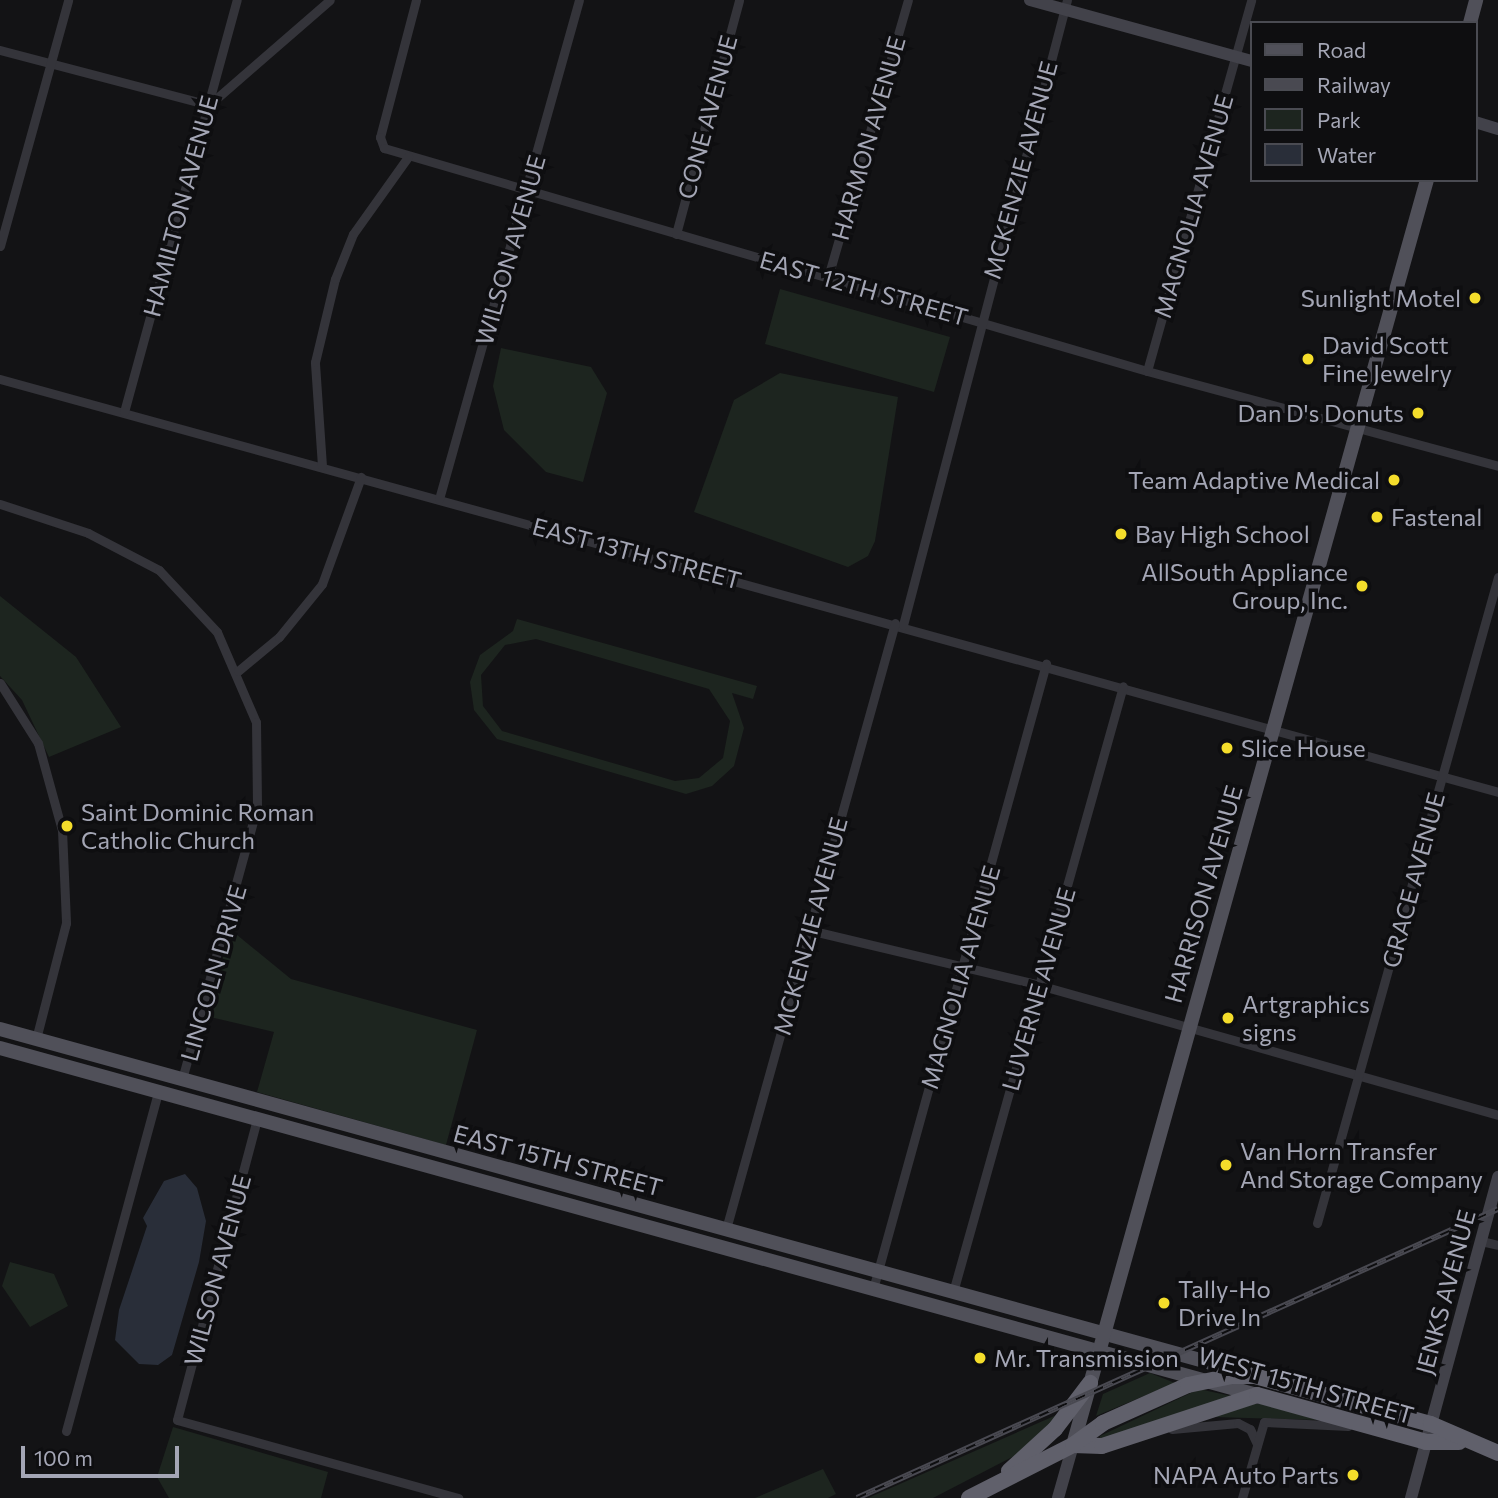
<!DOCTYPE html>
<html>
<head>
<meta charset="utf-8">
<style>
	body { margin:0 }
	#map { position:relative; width:1498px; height:1498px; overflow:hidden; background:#131315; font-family:Commissioner,sans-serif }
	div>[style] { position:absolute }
	.green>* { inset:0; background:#1d251f }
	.water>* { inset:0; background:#292e39 }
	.street>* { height:9px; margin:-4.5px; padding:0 4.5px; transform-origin:4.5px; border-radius:4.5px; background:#34343a }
	.secondary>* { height:12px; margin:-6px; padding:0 6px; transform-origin:6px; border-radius:6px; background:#42424a }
	.primary>* { height:14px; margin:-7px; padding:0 7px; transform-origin:7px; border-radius:7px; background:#505059 }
	.highway>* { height:16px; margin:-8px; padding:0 8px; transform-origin:8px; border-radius:8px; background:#60606b }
	.rail>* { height:6px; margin-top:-3px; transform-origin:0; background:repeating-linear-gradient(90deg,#0e0e10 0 10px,#494951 0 20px); box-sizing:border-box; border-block:2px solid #494951 }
	.dots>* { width:19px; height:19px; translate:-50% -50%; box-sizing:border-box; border:4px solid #0e0e10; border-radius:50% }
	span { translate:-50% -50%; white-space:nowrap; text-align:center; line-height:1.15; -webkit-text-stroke:7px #0e0e10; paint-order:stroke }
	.street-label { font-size:24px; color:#a4a6b5 }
	.poi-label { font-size:24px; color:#a4a6b5 }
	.right { translate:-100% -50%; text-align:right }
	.left { translate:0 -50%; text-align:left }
	.legend { position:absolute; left:1250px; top:21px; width:228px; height:161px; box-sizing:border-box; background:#0e0e10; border:2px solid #4a4b52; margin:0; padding:9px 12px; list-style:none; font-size:21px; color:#a4a6b5 }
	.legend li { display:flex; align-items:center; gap:14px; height:35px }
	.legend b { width:35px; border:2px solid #4a4b52 }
	.scale { position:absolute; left:21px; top:1446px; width:158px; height:32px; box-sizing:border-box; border:4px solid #a4a6b5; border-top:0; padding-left:9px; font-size:21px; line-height:24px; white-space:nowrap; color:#a4a6b5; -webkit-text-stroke:5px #0e0e10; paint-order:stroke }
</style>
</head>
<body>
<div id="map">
	<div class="green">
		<i style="clip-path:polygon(780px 289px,950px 337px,934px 392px,765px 344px)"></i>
		<i style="clip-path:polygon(501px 348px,591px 367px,607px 393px,583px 482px,546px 472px,504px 430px,493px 386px)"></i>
		<i style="clip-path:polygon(780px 373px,898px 397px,875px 541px,868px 556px,848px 567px,694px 512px,734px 400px)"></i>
		<i style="clip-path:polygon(0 596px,76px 657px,121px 727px,49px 757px,22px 700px,0 676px)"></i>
		<i style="clip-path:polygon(evenodd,517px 619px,757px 686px,753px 699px,732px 693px,744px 728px,734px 766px,712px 786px,686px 794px,497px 739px,474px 710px,470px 682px,480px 655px,513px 631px,517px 619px,536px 639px,709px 689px,730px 721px,723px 758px,699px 778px,675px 781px,502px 731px,483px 706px,481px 675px,505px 645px,536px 639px)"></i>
		<i style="clip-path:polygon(231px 930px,291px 979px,477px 1030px,446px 1145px,257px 1092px,274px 1032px,206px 1016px)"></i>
		<i style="clip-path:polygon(10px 1262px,54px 1274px,68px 1306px,30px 1327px,2px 1286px)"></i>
		<i style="clip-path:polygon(1150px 1373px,1175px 1383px,1096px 1416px,1103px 1394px)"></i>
		<i style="clip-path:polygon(1199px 1389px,1231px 1396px,1100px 1440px,1100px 1436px)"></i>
		<i style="clip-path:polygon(1251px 1404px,1262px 1404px,1318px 1420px,1214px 1417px)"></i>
		<i style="clip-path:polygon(1061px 1413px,1018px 1454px,933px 1498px,868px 1498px)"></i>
		<i style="clip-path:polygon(173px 1427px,328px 1472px,321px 1498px,169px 1498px,157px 1477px)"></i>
		<i style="clip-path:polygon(823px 1469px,836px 1494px,828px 1498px,755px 1498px)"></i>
	</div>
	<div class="water">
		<i style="clip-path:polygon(185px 1174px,197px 1188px,206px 1221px,199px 1262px,172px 1355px,158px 1365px,139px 1364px,115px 1340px,119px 1310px,147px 1226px,143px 1218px,164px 1181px)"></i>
	</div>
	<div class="street">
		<i style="left:416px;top:0;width:142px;rotate:104.7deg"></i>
		<i style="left:380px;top:137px;width:12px;rotate:70deg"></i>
		<i style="left:384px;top:148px;width:795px;rotate:16.29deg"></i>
		<i style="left:1147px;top:371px;width:364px;rotate:15.1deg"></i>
		<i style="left:0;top:50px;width:216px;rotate:14.7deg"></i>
		<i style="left:209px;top:105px;width:160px;rotate:-41deg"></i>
		<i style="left:676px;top:234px;width:242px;rotate:-74.9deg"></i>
		<i style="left:0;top:246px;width:255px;rotate:-74.5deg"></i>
		<i style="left:828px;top:277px;width:288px;rotate:-73.9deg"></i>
		<i style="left:1147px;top:371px;width:385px;rotate:-74.3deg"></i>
		<i style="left:0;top:379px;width:1554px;rotate:15.41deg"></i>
		<i style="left:124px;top:412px;width:427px;rotate:-74.7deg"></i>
		<i style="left:322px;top:466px;width:104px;rotate:-93.9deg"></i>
		<i style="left:315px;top:362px;width:85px;rotate:-76.5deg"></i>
		<i style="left:335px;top:279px;width:48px;rotate:-68.2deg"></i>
		<i style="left:353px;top:234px;width:95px;rotate:-54.5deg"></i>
		<i style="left:439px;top:499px;width:518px;rotate:-74.33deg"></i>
		<i style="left:0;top:504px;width:93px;rotate:18.2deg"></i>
		<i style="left:88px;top:533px;width:80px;rotate:27.5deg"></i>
		<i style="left:159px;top:570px;width:85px;rotate:46.9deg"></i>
		<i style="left:217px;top:632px;width:98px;rotate:66.6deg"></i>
		<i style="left:256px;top:722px;width:85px;rotate:89.3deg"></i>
		<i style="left:257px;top:807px;width:283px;rotate:105.4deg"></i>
		<i style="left:903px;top:625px;width:646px;rotate:-75.3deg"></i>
		<i style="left:238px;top:671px;width:53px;rotate:-39.7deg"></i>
		<i style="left:279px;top:637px;width:68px;rotate:-50.9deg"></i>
		<i style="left:322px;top:584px;width:114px;rotate:-70deg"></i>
		<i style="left:0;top:683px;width:71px;rotate:57.7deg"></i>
		<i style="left:38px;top:743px;width:90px;rotate:74.6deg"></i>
		<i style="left:62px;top:830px;width:93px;rotate:87.5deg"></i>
		<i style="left:66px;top:923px;width:120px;rotate:104.5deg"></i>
		<i style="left:809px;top:930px;width:236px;rotate:13.4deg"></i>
		<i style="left:1039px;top:985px;width:477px;rotate:15.8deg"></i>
		<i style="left:257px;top:1119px;width:311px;rotate:104.9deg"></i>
		<i style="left:177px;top:1420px;width:292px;rotate:15.5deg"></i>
		<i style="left:1317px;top:1223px;width:671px;rotate:-74.35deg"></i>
		<i style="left:726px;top:1229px;width:629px;rotate:-74.42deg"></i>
		<i style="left:1481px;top:1241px;width:17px;rotate:13deg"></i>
		<i style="left:873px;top:1289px;width:649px;rotate:-74.53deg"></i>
		<i style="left:953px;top:1292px;width:629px;rotate:-74.33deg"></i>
		<i style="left:1172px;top:1429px;width:66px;rotate:-5.2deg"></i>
		<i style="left:1238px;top:1423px;width:13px;rotate:27deg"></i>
		<i style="left:1250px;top:1429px;width:17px;rotate:65deg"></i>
		<i style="left:66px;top:1431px;width:351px;rotate:-74.8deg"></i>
		<i style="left:1242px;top:1498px;width:79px;rotate:-73.9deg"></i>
		<i style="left:1264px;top:1422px;width:84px;rotate:2.7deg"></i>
	</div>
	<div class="secondary">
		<i style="left:1030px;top:0;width:229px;rotate:15.4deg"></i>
		<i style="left:1475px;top:122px;width:24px;rotate:17deg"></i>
		<i style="left:1058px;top:1498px;width:55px;rotate:-74.2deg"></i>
		<i style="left:1411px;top:1498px;width:333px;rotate:-74.8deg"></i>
	</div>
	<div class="primary">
		<i style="left:1470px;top:23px;width:24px;rotate:-75deg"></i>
		<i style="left:0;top:1029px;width:1294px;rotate:15.42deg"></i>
		<i style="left:0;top:1048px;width:1304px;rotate:15.43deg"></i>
		<i style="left:1073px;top:1445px;width:1314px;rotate:-74.37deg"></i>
	</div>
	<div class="highway">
		<i style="left:1073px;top:1445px;width:29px;rotate:2deg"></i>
		<i style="left:1102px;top:1446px;width:163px;rotate:-18.2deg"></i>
		<i style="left:1257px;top:1395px;width:175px;rotate:15.5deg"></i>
		<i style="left:1426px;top:1442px;width:33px"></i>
		<i style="left:1009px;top:1471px;width:62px;rotate:-42.4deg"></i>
		<i style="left:1055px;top:1429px;width:58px;rotate:-52.7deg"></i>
		<i style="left:969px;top:1498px;width:117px;rotate:-27deg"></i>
		<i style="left:1073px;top:1445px;width:37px;rotate:-36deg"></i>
		<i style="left:1103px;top:1423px;width:93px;rotate:-24.1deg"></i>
		<i style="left:1188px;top:1385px;width:45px;rotate:-11.6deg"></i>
		<i style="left:1232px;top:1376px;width:23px"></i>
		<i style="left:1255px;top:1376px;width:182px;rotate:15.3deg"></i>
		<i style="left:1431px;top:1424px;width:73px;rotate:23.4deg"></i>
	</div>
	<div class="rail">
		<i style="left:857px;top:1498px;width:703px;rotate:-24.27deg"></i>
	</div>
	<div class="dots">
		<i style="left:1475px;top:298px;background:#f4dd2b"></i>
		<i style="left:1308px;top:359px;background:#f4dd2b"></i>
		<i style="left:1418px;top:413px;background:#f4dd2b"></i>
		<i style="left:1394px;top:480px;background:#f4dd2b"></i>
		<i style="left:1377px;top:517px;background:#f4dd2b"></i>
		<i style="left:1121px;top:534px;background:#f4dd2b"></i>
		<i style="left:1362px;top:586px;background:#f4dd2b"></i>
		<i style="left:1227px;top:748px;background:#f4dd2b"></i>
		<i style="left:67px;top:826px;background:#f4dd2b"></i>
		<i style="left:1228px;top:1018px;background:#f4dd2b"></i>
		<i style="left:1226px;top:1165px;background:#f4dd2b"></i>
		<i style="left:1164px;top:1303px;background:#f4dd2b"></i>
		<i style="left:980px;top:1358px;background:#f4dd2b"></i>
		<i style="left:1353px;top:1475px;background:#f4dd2b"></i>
	</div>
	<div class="street-label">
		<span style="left:707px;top:117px;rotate:-75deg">CONE AVENUE</span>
		<span style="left:868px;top:138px;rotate:-74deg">HARMON AVENUE</span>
		<span style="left:1020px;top:170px;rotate:-75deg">MCKENZIE AVENUE</span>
		<span style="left:180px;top:206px;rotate:-75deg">HAMILTON AVENUE</span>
		<span style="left:1193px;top:206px;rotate:-74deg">MAGNOLIA AVENUE</span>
		<span style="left:510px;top:250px;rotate:-74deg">WILSON AVENUE</span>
		<span style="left:864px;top:288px;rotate:16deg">EAST 12TH STREET</span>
		<span style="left:637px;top:553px;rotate:15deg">EAST 13TH STREET</span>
		<span style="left:1413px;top:880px;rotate:-75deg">GRACE AVENUE</span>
		<span style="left:1203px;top:894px;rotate:-74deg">HARRISON AVENUE</span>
		<span style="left:810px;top:926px;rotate:-75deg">MCKENZIE AVENUE</span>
		<span style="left:213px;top:973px;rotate:-74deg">LINCOLN DRIVE</span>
		<span style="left:960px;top:977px;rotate:-74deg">MAGNOLIA AVENUE</span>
		<span style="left:1038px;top:989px;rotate:-74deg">LUVERNE AVENUE</span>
		<span style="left:558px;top:1160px;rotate:15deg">EAST 15TH STREET</span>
		<span style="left:217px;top:1270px;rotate:-75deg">WILSON AVENUE</span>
		<span style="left:1445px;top:1292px;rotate:-75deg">JENKS AVENUE</span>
		<span style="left:1306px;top:1385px;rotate:16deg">WEST 15TH STREET</span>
	</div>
	<div class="poi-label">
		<span class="right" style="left:1461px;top:298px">Sunlight Motel</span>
		<span class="left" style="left:1322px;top:359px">David Scott<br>Fine Jewelry</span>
		<span class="right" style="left:1404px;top:413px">Dan D's Donuts</span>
		<span class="right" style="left:1380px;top:480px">Team Adaptive Medical</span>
		<span class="left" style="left:1391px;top:517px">Fastenal</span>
		<span class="left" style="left:1135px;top:534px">Bay High School</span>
		<span class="right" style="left:1348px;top:586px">AllSouth Appliance<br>Group, Inc.</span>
		<span class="left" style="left:1241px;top:748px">Slice House</span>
		<span class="left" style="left:81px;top:826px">Saint Dominic Roman<br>Catholic Church</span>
		<span class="left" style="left:1242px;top:1018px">Artgraphics<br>signs</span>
		<span class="left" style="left:1240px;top:1165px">Van Horn Transfer<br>And Storage Company</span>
		<span class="left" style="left:1178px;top:1303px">Tally-Ho<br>Drive In</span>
		<span class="left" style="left:994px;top:1358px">Mr. Transmission</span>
		<span class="right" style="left:1339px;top:1475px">NAPA Auto Parts</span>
	</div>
	<ul class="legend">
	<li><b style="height:9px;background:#505059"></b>Road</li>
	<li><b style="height:9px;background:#494951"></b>Railway</li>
	<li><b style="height:19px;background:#1d251f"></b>Park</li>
	<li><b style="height:19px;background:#292e39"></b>Water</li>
	</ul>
	<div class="scale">100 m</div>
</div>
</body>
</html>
